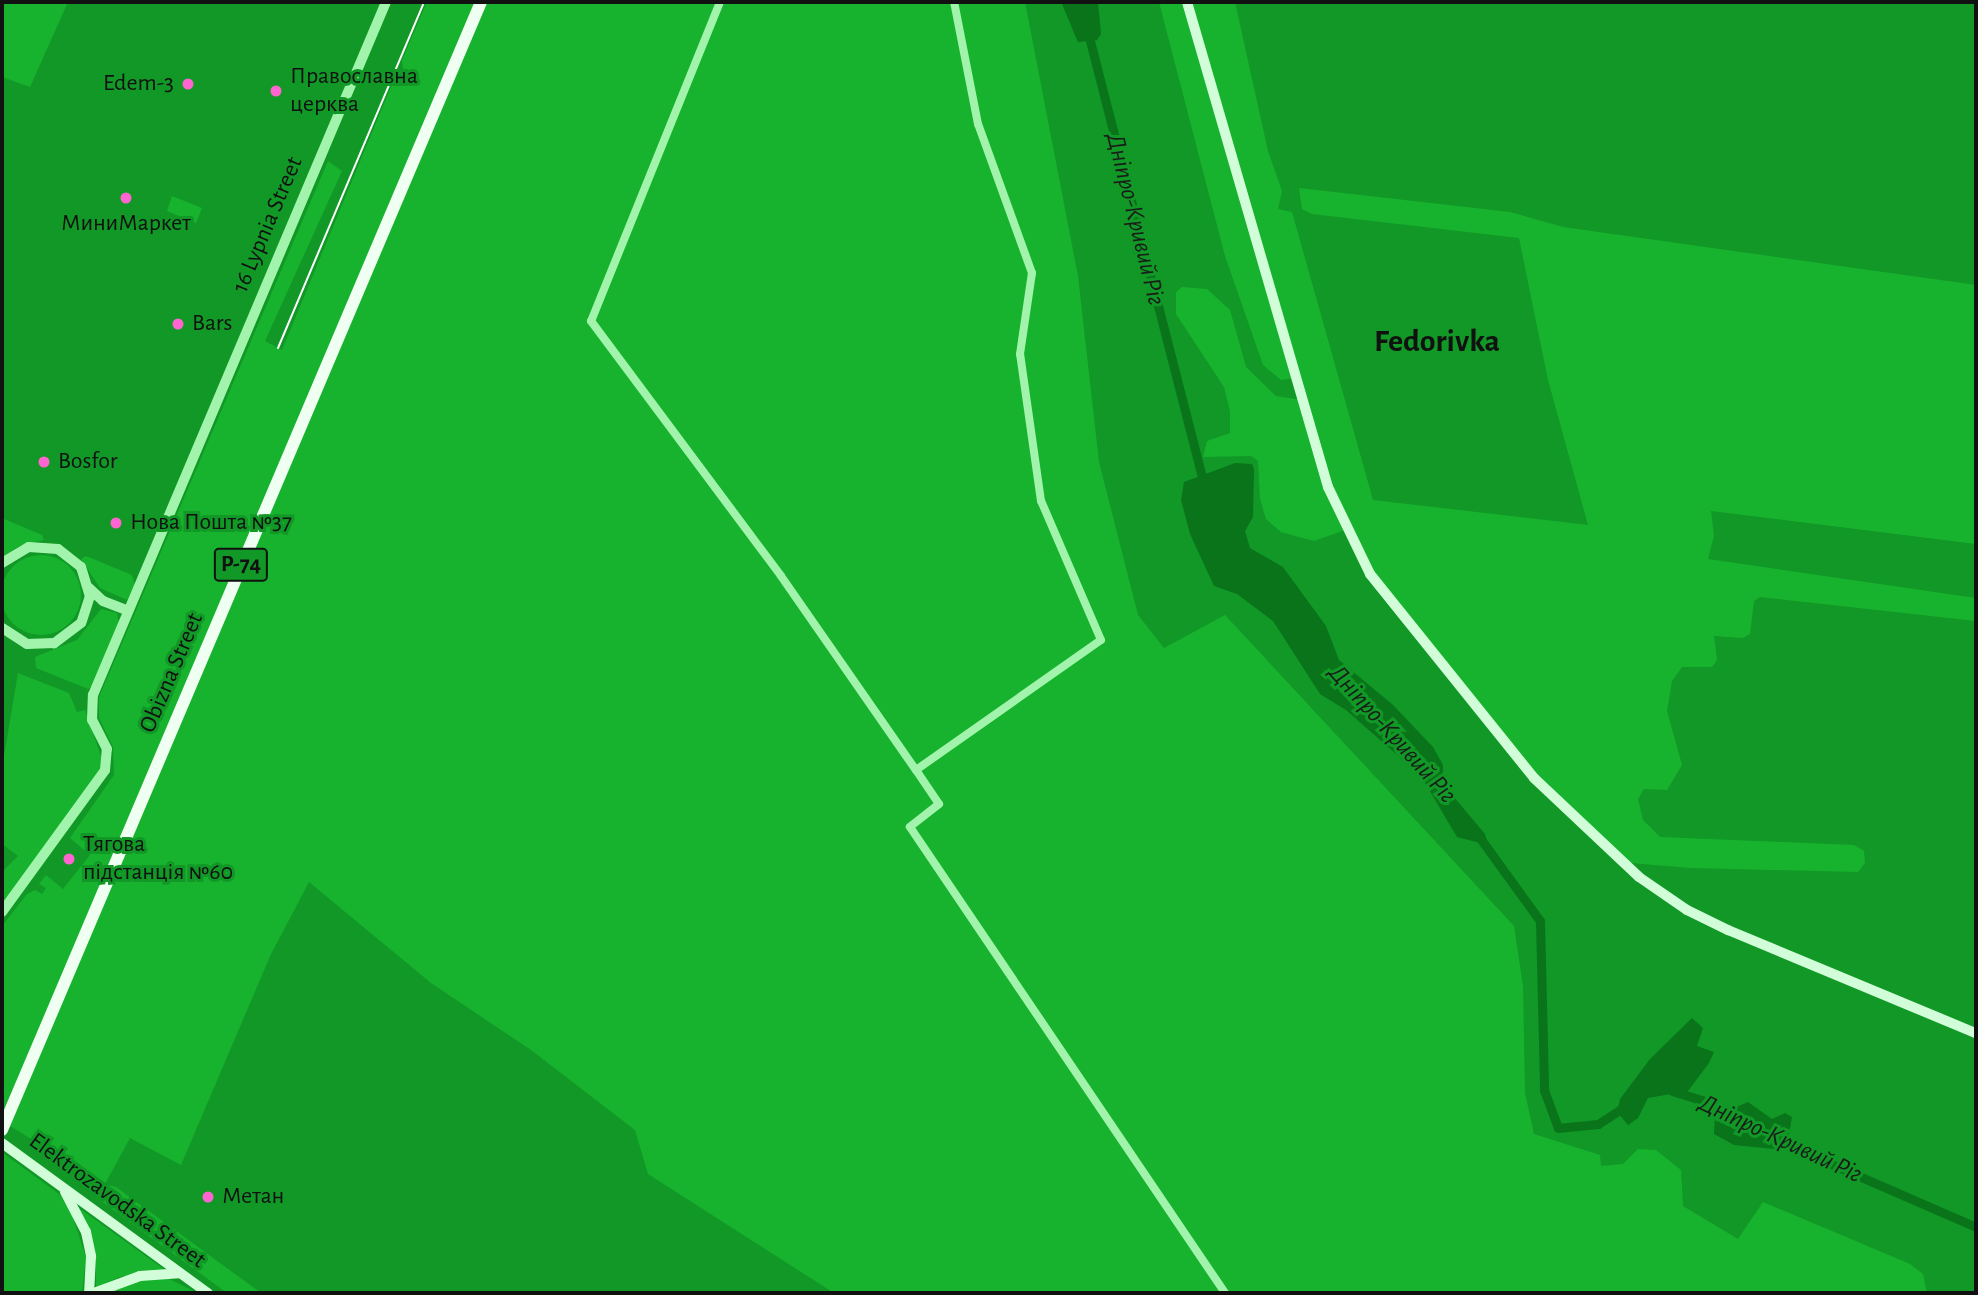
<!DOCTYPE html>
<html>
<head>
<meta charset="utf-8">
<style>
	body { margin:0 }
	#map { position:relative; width:1978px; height:1295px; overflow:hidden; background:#119826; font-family:"Alegreya Sans",sans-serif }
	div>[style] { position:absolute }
	.green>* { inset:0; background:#18b32e }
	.round { border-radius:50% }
	.water>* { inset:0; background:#0a741b }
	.canal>* { height:9px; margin:-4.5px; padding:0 4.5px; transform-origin:4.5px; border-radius:4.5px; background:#0a741b }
	.minor>* { height:8px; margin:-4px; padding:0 4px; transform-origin:4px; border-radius:4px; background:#a2f4ad }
	.tertiary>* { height:10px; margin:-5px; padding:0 5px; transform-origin:5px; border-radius:5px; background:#a2f4ad }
	.secondary>* { height:10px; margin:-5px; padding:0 5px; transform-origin:5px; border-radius:5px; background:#d2fdd9 }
	.primary>* { height:12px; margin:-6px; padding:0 6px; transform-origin:6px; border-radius:6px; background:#effff2 }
	.tram>* { height:2px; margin:-1px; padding:0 1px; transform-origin:1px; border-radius:1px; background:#fff }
	.dots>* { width:19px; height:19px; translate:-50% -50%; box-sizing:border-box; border:4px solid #119826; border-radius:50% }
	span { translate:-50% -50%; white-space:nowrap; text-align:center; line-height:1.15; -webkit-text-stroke:6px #119826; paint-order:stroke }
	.shield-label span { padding:2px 5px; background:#119826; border:2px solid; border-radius:5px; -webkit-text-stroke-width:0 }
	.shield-label { font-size:23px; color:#111; font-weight:700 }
	.poi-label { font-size:24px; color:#111 }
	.left { translate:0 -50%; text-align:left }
	.right { translate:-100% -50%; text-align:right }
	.street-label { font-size:24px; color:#111 }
	.water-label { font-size:26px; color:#191d19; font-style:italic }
	.district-label { font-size:32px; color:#111; font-weight:700 }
	.frame { position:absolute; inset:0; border:4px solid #111; pointer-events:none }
</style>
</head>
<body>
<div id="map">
	<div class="green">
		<i style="clip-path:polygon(2px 2px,68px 2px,30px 87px,2px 77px)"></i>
		<i style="clip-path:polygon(427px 2px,1025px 2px,1078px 276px,1099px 462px,1138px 615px,1164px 648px,1225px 615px,1514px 926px,1523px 986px,1525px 1093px,1534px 1134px,1600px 1155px,1601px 1166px,1623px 1164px,1638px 1149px,1656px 1150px,1681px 1170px,1683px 1206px,1738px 1239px,1763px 1202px,1910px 1264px,1923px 1274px,1927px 1293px,834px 1293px,648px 1174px,635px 1130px,531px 1050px,431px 983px,309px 882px,271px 954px,181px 1165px,130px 1138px,105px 1184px,116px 1187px,261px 1293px,227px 1293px,97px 1198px,104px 1184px,2px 1121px,2px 926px,27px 894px,35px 890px,42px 894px,46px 888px,39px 884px,46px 875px,63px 889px,90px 855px,70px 838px,114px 775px,113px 747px,99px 718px,99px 697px,328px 161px,342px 171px,265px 341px,282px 350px,398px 70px,403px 70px,402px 60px)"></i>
		<i style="clip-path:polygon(1159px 2px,1235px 2px,1268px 151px,1282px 191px,1278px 209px,1292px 212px,1373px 500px,1588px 525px,1548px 380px,1519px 238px,1312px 214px,1302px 209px,1299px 188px,1510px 212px,1563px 227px,1976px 285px,1976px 544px,1711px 511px,1714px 536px,1708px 559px,1976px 598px,1976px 621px,1760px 597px,1754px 601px,1750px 634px,1743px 638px,1714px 636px,1717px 660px,1712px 667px,1682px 667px,1672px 681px,1667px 711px,1682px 765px,1667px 790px,1644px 789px,1638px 799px,1643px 820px,1660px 837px,1854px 845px,1864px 851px,1865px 863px,1858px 872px,1691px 868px,1619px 862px,1534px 778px,1370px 574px,1345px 530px,1314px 541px,1281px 532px,1266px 519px,1260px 499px,1258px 461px,1251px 456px,1203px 457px,1207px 441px,1230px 433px,1230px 411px,1224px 387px,1176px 314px,1176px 292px,1182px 287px,1207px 289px,1230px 310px,1246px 367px,1276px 396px,1302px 400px,1296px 378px,1281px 380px,1263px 365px,1225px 256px)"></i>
		<i style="clip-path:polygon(172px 196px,202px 208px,196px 223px,167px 211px)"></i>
		<i style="clip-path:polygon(4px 519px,42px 535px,44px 540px,21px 545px,2px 557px)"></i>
		<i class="round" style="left:1px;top:555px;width:80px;height:80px"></i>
		<i style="clip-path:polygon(86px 556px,132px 575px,135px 586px,127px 600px,100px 588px,81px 559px)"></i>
		<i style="clip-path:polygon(101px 609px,117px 613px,119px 623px,94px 685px,88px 689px,36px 668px,35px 657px,77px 640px)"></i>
		<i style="clip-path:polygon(18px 673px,69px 693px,77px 712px,85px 710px,102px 759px,99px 771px,2px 905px,2px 872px,18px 856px,2px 844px,2px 768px)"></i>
		<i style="clip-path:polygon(3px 1153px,59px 1194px,71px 1212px,86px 1257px,82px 1293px,2px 1293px)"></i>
		<i style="clip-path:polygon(79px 1208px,165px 1270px,119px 1277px,96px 1288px,96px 1255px)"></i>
		<i style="clip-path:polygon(165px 1277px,198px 1293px,104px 1293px,141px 1280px)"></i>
	</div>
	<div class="water">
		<i style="clip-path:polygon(1061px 2px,1098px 2px,1101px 34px,1097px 40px,1078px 42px)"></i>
		<i style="clip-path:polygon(1235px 463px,1252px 464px,1254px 469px,1253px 517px,1245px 531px,1250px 548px,1283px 567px,1326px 626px,1339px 660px,1393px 705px,1433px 747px,1443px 765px,1443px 784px,1485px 834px,1488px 845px,1457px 837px,1421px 776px,1346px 710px,1320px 694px,1273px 621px,1237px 594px,1214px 586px,1190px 534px,1181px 500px,1184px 482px)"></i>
		<i style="clip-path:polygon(1692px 1018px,1703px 1028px,1697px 1046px,1714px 1052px,1709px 1063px,1688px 1091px,1648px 1098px,1638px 1118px,1628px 1125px,1617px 1112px,1620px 1099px,1650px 1059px)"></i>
		<i style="clip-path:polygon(1748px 1102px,1772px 1119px,1785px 1113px,1792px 1117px,1786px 1150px,1734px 1145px,1714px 1134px,1715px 1116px)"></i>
	</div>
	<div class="canal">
		<i style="left:1088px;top:33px;width:466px;rotate:75.6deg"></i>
		<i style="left:1480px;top:838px;width:102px;rotate:54.1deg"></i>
		<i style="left:1540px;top:921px;width:169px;rotate:88.6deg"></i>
		<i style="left:1544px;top:1090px;width:40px;rotate:69.8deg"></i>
		<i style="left:1558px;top:1128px;width:40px;rotate:-5.7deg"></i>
		<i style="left:1598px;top:1124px;width:33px;rotate:-33deg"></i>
		<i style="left:1672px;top:1091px;width:39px;rotate:17deg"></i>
		<i style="left:1709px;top:1102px;width:28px;rotate:35deg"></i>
		<i style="left:1776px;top:1140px;width:218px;rotate:23.5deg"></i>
	</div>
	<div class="minor">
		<i style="left:720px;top:2px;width:344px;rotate:112deg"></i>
		<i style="left:591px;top:321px;width:318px;rotate:53.3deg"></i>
		<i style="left:781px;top:576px;width:236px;rotate:55.2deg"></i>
		<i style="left:916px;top:770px;width:226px;rotate:-35.1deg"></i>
		<i style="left:1101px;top:640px;width:151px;rotate:-113.3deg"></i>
		<i style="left:1041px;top:501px;width:148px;rotate:-98.1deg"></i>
		<i style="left:1020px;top:354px;width:82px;rotate:-81.6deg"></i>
		<i style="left:1032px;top:273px;width:158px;rotate:-109.9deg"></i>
		<i style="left:978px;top:124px;width:124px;rotate:-101.1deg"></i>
		<i style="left:916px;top:770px;width:41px;rotate:55.9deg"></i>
		<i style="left:939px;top:804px;width:37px;rotate:142deg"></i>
		<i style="left:910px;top:827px;width:562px;rotate:55.94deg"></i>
	</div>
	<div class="tertiary">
		<i style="left:2px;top:563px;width:31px;rotate:-31deg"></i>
		<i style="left:29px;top:547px;width:29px;rotate:4deg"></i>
		<i style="left:58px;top:549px;width:29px;rotate:38deg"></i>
		<i style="left:81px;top:567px;width:30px;rotate:73deg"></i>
		<i style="left:90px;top:596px;width:28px;rotate:108deg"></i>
		<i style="left:81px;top:623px;width:34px;rotate:143deg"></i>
		<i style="left:54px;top:643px;width:27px;rotate:178deg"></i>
		<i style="left:27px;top:644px;width:30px;rotate:-147deg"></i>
		<i style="left:89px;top:588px;width:19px;rotate:43deg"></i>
		<i style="left:103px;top:601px;width:26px;rotate:21deg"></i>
		<i style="left:2px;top:912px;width:175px;rotate:-54deg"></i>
		<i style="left:105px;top:770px;width:21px;rotate:-85deg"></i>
		<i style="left:107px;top:749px;width:33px;rotate:-117deg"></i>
		<i style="left:92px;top:720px;width:25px;rotate:-88deg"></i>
		<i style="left:93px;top:695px;width:752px;rotate:-67.08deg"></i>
	</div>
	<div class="secondary">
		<i style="left:1187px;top:2px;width:505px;rotate:73.79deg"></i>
		<i style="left:1328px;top:487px;width:97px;rotate:64.2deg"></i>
		<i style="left:1370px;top:574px;width:262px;rotate:51.2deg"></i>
		<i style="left:1534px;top:778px;width:144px;rotate:43.3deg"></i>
		<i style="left:1639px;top:877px;width:58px;rotate:34.5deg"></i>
		<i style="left:1687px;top:910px;width:46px;rotate:26deg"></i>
		<i style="left:1728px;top:930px;width:269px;rotate:22.6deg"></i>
		<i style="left:2px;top:1143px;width:255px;rotate:36.1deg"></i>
		<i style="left:65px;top:1192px;width:45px;rotate:62.3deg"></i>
		<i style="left:86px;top:1232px;width:25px;rotate:78deg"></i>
		<i style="left:91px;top:1256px;width:37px;rotate:93deg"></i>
		<i style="left:94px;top:1293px;width:49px;rotate:-20.3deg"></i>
		<i style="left:140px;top:1276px;width:39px;rotate:-4deg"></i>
	</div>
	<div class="primary">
		<i style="left:2px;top:1130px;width:1225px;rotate:-66.99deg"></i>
	</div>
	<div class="tram">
		<i style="left:278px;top:348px;width:376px;rotate:-67.1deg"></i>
	</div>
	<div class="dots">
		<i style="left:188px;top:84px;background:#ff65d0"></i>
		<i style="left:276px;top:91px;background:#ff65d0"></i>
		<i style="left:126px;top:198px;background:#ff65d0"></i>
		<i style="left:178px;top:324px;background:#ff65d0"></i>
		<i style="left:44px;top:462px;background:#ff65d0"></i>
		<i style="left:116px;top:523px;background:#ff65d0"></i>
		<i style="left:69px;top:859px;background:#ff65d0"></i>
		<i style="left:208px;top:1197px;background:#ff65d0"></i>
	</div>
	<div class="shield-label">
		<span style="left:241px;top:565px">Р-74</span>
	</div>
	<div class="poi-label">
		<span class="left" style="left:290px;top:91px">Православна<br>церква</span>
		<span class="right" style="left:174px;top:84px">Edem-3</span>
		<span style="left:126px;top:224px">МиниМаркет</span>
		<span class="left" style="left:192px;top:324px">Bars</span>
		<span class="left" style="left:58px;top:462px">Bosfor</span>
		<span class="left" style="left:130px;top:523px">Нова Пошта №37</span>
		<span class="left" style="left:83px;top:859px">Тягова<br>підстанція №60</span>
		<span class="left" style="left:222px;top:1197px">Метан</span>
	</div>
	<div class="street-label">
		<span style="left:268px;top:225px;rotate:-67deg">16 Lypnia Street</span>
		<span style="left:172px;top:673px;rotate:-67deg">Obizna Street</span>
		<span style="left:117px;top:1201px;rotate:36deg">Elektrozavodska Street</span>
	</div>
	<div class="water-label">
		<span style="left:1135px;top:219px;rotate:76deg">Дніпро-Кривий Ріг</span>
		<span style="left:1392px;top:734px;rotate:48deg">Дніпро-Кривий Ріг</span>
		<span style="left:1780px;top:1139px;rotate:25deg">Дніпро-Кривий Ріг</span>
	</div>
	<div class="district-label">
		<span style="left:1437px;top:341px">Fedorivka</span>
	</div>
	<div class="frame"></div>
</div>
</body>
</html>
